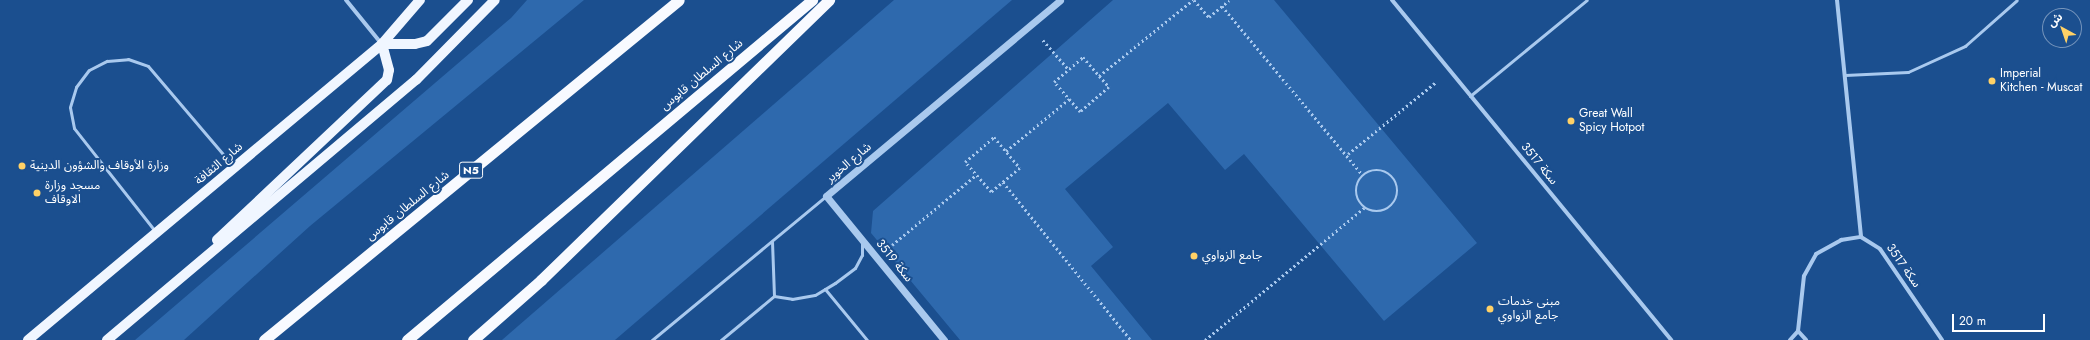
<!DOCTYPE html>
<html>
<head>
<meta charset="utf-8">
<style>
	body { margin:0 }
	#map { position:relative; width:2090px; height:340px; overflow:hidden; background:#1b4f8f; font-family:Jost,"Noto Sans Arabic",sans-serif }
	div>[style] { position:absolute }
	.green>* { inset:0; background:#2e69ad }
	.path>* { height:2.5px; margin-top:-1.25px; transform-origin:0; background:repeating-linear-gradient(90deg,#a9c9ee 0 2px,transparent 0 5px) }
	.path>.ring { margin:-1.25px; padding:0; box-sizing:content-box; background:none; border:2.5px solid #a9c9ee; border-radius:50% }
	.service>* { height:3px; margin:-1.5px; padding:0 1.5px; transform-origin:1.5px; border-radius:1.5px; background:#a9c9ee }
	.minor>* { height:4px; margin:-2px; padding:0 2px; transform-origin:2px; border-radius:2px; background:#a9c9ee }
	.tertiary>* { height:7px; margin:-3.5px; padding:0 3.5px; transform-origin:3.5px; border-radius:3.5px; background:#a9c9ee }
	.primary>* { height:10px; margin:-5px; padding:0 5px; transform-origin:5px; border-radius:5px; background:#f0f6ff }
	.trunk>* { height:11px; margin:-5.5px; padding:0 5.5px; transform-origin:5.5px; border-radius:5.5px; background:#f8faff }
	.dots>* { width:11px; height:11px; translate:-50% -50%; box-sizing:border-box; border:2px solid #1b4f8f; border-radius:50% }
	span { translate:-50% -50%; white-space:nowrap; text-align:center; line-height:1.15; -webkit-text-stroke:4px #1b4f8f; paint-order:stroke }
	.shield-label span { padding:1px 3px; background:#1b4f8f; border:1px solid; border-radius:3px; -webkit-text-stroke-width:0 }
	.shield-label { font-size:11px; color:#fff; font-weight:700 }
	.poi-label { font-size:12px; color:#fff }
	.left { translate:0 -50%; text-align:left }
	.street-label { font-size:12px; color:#fff }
	.north { position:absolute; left:2042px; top:8px; width:40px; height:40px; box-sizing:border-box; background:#1b4f8f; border:1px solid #7695bc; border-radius:50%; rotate:320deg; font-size:11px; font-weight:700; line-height:16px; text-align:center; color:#fff }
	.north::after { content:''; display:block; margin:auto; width:14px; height:18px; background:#ffd166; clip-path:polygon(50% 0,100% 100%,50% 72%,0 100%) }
	.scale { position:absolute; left:1952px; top:314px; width:93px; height:18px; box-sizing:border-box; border:2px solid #fff; border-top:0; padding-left:5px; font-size:12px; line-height:14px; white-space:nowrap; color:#fff; -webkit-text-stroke:3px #1b4f8f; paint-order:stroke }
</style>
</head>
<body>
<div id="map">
	<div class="green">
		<i style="clip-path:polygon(527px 0,584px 0,310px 226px,184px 340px,135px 340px,511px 18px)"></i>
		<i style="clip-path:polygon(894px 0,1012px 0,615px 340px,502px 340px)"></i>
		<i style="clip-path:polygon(1113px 0,1274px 0,1477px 243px,1384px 321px,1244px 154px,1225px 170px,1168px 103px,1065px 189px,1113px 247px,1091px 266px,1152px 340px,960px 340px,871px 233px,873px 211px)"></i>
	</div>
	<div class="path">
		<i style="left:1194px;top:0;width:23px;rotate:49deg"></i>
		<i style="left:1209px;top:17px;width:26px;rotate:-40deg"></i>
		<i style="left:1222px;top:6px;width:220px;rotate:50.2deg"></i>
		<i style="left:1043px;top:40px;width:38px;rotate:49deg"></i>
		<i style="left:1083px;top:57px;width:40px;rotate:49deg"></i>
		<i style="left:1109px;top:87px;width:38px;rotate:139deg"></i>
		<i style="left:1080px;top:112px;width:40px;rotate:-131deg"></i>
		<i style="left:1054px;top:82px;width:38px;rotate:-41deg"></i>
		<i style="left:1099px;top:76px;width:121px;rotate:-39deg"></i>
		<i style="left:994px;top:137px;width:40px;rotate:50deg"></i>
		<i style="left:1020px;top:168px;width:38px;rotate:140deg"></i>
		<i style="left:991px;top:192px;width:40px;rotate:-131deg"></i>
		<i style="left:965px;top:162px;width:38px;rotate:-41deg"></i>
		<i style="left:1006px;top:151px;width:82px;rotate:-39.5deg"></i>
		<i style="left:1348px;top:154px;width:114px;rotate:-39.3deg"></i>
		<i class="ring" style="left:1356px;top:170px;width:39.5px;height:39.5px"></i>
		<i style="left:1003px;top:182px;width:203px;rotate:51deg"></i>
		<i style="left:892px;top:245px;width:109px;rotate:-39.8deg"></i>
		<i style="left:1205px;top:340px;width:207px;rotate:-39.7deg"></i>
	</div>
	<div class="service">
		<i style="left:1845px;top:75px;width:63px;rotate:-2.7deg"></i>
		<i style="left:1908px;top:72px;width:63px;rotate:-24.5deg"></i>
		<i style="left:1965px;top:46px;width:69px;rotate:-41.5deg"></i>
		<i style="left:1470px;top:96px;width:151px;rotate:-39.4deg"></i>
		<i style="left:155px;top:231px;width:131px;rotate:-128.2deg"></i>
		<i style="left:74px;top:128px;width:21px;rotate:-101deg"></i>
		<i style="left:70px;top:107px;width:21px;rotate:-73deg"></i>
		<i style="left:76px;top:87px;width:21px;rotate:-53deg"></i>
		<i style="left:89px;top:70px;width:20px;rotate:-27deg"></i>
		<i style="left:107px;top:61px;width:21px;rotate:-5deg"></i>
		<i style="left:128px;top:59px;width:21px;rotate:19deg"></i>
		<i style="left:148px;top:66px;width:131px;rotate:49.6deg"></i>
		<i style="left:825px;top:289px;width:66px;rotate:50.5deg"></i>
		<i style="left:774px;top:296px;width:18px;rotate:9deg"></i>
		<i style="left:792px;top:299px;width:23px;rotate:-10deg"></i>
		<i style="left:815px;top:295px;width:23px;rotate:-31deg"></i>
		<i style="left:835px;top:283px;width:25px;rotate:-37deg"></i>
		<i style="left:855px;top:268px;width:15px;rotate:-62deg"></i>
		<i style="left:862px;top:255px;width:13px;rotate:-90deg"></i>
		<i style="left:652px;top:340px;width:226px;rotate:-39.6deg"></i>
		<i style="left:721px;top:340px;width:69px;rotate:-39.7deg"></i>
		<i style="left:774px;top:296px;width:54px;rotate:-92.1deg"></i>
	</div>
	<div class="minor">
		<i style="left:346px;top:0;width:55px;rotate:50.9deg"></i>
		<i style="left:1392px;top:0;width:440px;rotate:50.6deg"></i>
		<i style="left:1837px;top:0;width:238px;rotate:84.2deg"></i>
		<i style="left:1798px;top:331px;width:55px;rotate:-83.8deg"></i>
		<i style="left:1804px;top:276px;width:25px;rotate:-61deg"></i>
		<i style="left:1816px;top:254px;width:29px;rotate:-29deg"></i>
		<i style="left:1841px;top:240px;width:20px;rotate:-9deg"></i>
		<i style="left:1861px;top:237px;width:22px;rotate:32deg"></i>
		<i style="left:1880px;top:249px;width:110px;rotate:55.7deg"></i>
		<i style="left:1798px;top:331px;width:12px;rotate:48deg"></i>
		<i style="left:1790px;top:340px;width:12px;rotate:-48deg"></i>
	</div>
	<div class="tertiary">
		<i style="left:944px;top:340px;width:186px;rotate:-129.3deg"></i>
		<i style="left:826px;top:196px;width:305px;rotate:-39.9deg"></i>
	</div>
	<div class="primary">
		<i style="left:217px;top:240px;width:233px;rotate:-43.3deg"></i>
		<i style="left:387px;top:80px;width:10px;rotate:-79deg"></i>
		<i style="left:389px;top:70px;width:27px;rotate:-105deg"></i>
		<i style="left:382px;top:44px;width:33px"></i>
		<i style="left:415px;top:44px;width:12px;rotate:-14deg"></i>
		<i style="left:427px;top:41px;width:58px;rotate:-45deg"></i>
		<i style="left:28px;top:340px;width:461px;rotate:-39.9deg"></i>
		<i style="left:382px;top:44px;width:58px;rotate:-49.2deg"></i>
		<i style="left:107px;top:340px;width:404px;rotate:-40.1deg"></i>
		<i style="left:416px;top:80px;width:112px;rotate:-45.4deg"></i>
	</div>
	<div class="trunk">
		<i style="left:264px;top:340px;width:536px;rotate:-39.33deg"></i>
		<i style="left:407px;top:340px;width:529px;rotate:-40.01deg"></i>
		<i style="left:473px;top:340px;width:91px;rotate:-41.4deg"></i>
		<i style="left:541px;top:280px;width:402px;rotate:-44.2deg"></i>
	</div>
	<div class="dots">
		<i style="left:1992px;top:81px;background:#ffd166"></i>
		<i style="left:1571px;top:121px;background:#ffd166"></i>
		<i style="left:22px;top:166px;background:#ffd166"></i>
		<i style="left:37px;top:193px;background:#ffd166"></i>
		<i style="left:1194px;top:256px;background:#ffd166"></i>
		<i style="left:1490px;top:309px;background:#ffd166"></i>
	</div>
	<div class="shield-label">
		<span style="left:471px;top:170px">N5</span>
	</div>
	<div class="poi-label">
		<span class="left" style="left:2000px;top:81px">Imperial<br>Kitchen - Muscat</span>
		<span class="left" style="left:1579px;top:121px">Great Wall<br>Spicy Hotpot</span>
		<span class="left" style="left:30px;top:166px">وزارة الأوقاف والشؤون الدينية</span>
		<span class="left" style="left:45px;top:193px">مسجد وزارة<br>الاوقاف</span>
		<span class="left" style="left:1202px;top:256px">جامع الزواوي</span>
		<span class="left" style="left:1498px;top:309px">مبنى خدمات<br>جامع الزواوي</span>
	</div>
	<div class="street-label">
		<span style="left:702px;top:75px;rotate:-40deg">شارع السلطان قابوس</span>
		<span style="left:849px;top:163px;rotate:-40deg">شارع الخوير</span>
		<span style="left:219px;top:164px;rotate:-40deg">شارع الثقافة</span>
		<span style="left:1539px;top:164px;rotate:51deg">سكة 3517</span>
		<span style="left:408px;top:206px;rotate:-39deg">شارع السلطان قابوس</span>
		<span style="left:894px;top:261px;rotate:51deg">سكة 3519</span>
		<span style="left:1903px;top:266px;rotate:55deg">سكة 3517</span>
	</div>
	<div class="north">ش</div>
	<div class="scale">20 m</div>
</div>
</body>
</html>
